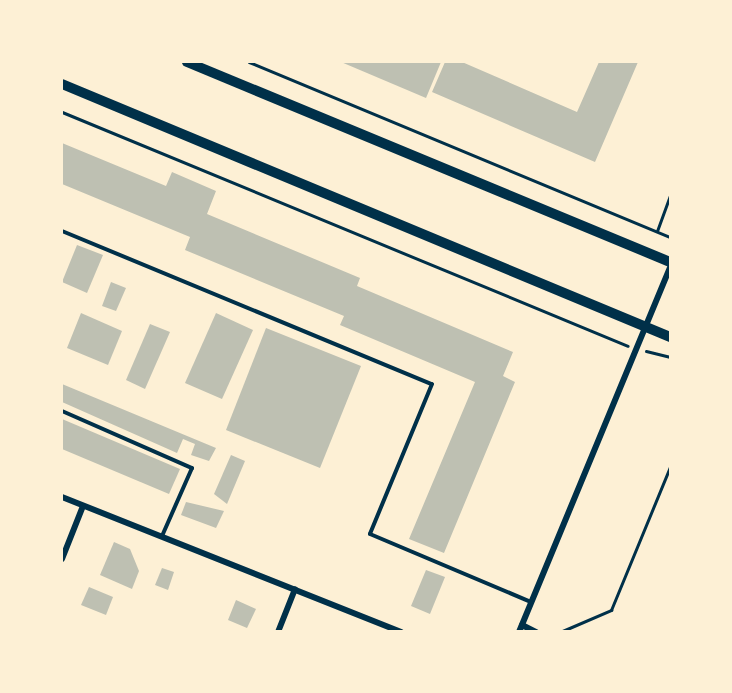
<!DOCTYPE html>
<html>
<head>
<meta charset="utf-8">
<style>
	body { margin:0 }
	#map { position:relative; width:732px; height:693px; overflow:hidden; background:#fdf0d5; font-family:"IBM Plex Sans",sans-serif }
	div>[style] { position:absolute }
	.building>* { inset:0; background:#bec0b2 }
	.path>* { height:3px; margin:-1.5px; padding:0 1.5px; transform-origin:1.5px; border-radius:1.5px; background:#003049 }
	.service>* { height:4px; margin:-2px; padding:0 2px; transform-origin:2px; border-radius:2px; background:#003049 }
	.minor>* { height:6px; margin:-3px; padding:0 3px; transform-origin:3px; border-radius:3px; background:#003049 }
	.secondary>* { height:10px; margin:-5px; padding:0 5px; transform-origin:5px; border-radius:5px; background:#003049 }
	span { translate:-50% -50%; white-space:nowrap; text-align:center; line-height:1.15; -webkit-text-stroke:4.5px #fdf0d5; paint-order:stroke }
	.frame { position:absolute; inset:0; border:63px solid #fdf0d5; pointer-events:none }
</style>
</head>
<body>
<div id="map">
	<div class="building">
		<i style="clip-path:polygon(341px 62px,441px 62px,426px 98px)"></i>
		<i style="clip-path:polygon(445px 62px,462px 62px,577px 112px,599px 62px,638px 62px,595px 162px,432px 92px)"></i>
		<i style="clip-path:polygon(62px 143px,166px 186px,172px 172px,216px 191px,207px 214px,360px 278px,357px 286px,513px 352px,503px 376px,515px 382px,444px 553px,409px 539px,475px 382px,340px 325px,344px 316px,185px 250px,190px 237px,62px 184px)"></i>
		<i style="clip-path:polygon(77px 245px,103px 255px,87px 293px,62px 282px)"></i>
		<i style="clip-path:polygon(111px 282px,126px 288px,116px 311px,102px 306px)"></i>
		<i style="clip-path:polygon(81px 313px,122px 331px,108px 365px,67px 348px)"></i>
		<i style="clip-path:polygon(216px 313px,253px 330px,222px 399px,185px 383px)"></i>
		<i style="clip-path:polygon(150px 324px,170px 332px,145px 389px,126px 380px)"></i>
		<i style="clip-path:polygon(266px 328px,361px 366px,320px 468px,226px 430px)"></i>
		<i style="clip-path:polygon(62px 384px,216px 448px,209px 461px,191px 455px,195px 444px,183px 439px,177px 453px,62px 402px)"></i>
		<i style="clip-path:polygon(62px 419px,180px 469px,169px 494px,62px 449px)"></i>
		<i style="clip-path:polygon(231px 455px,245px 461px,227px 504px,214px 494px)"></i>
		<i style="clip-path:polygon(186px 502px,224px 511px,216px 528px,181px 515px)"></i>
		<i style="clip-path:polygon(114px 542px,130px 549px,139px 571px,132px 589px,100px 575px)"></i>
		<i style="clip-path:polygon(162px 568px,174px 572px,168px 590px,155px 585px)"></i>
		<i style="clip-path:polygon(426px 570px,445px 577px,430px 614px,411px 606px)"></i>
		<i style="clip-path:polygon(89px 587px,113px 597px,106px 615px,81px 605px)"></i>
		<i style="clip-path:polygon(236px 600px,256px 609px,247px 628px,228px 620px)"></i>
	</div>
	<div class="path">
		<i style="left:249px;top:62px;width:456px;rotate:22.6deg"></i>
		<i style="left:62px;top:112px;width:612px;rotate:22.46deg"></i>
		<i style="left:657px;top:231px;width:37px;rotate:-70deg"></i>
		<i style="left:646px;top:351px;width:25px;rotate:14deg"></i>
		<i style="left:560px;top:632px;width:56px;rotate:-23.3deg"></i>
		<i style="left:611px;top:610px;width:155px;rotate:-67.6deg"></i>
	</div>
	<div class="service">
		<i style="left:62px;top:231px;width:400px;rotate:22.5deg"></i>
		<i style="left:432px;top:384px;width:162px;rotate:112.5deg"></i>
		<i style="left:370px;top:534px;width:175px;rotate:22.9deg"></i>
		<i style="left:62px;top:411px;width:142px;rotate:23.7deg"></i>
		<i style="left:192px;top:468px;width:74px;rotate:113.8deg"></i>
	</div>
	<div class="minor">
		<i style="left:62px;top:497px;width:365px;rotate:21.7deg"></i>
		<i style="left:62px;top:559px;width:57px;rotate:-68.4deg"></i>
		<i style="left:522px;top:625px;width:16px;rotate:27deg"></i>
		<i style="left:278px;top:632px;width:46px;rotate:-68.4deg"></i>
		<i style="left:519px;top:632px;width:395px;rotate:-67.5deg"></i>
	</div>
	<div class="secondary">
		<i style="left:187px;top:62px;width:523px;rotate:22.49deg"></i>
		<i style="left:62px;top:84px;width:659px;rotate:22.59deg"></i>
	</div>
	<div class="frame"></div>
</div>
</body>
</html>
